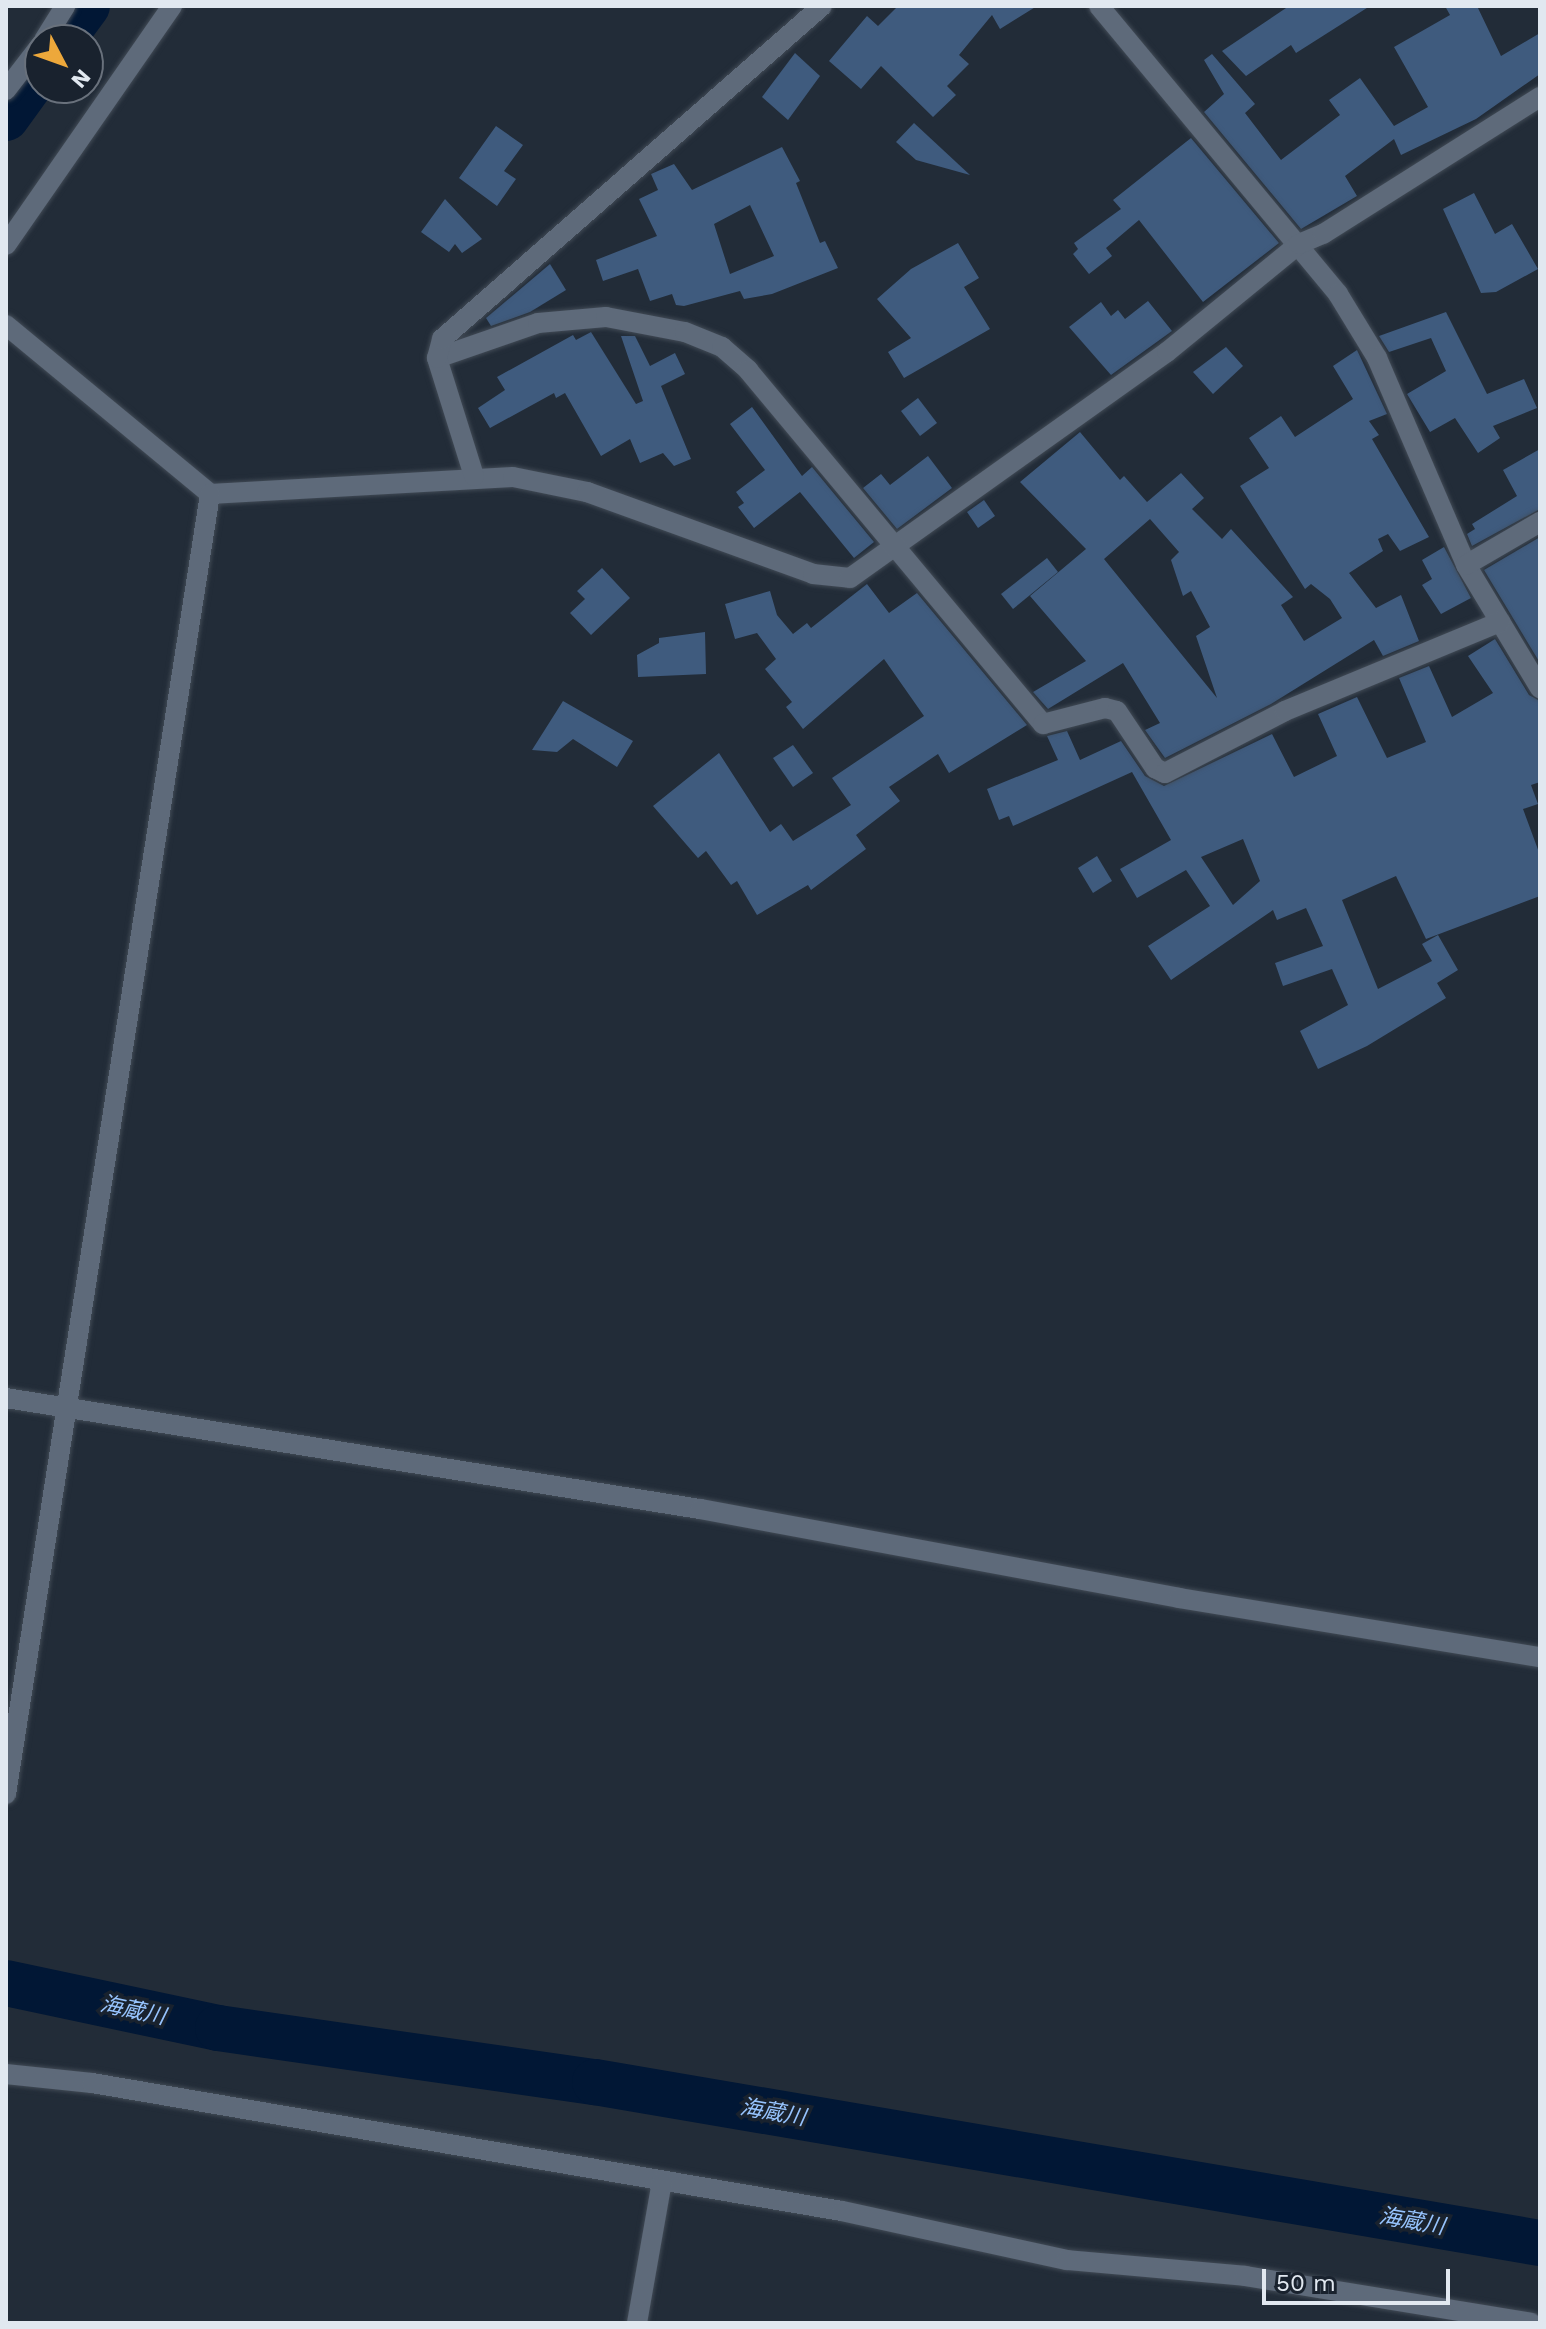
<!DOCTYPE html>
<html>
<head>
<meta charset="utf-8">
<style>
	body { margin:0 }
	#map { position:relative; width:1546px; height:2329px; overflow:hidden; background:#222c38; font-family:"Work Sans","Noto Sans JP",sans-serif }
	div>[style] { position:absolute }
	.river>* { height:46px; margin:-23px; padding:0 23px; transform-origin:23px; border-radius:23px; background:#011735 }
	.building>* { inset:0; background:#3f5b7e }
	.roads { filter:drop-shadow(0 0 2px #414a55) drop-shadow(0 0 2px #414a55) }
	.minor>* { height:20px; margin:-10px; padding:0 10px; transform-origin:10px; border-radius:10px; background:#5e6a7a }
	span { translate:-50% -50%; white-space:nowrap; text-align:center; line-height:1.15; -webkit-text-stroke:7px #19222e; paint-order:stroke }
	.water-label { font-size:22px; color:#96c3fd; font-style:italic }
	.frame { position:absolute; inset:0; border:8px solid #e1e8f0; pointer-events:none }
	.north { position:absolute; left:24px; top:24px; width:80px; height:80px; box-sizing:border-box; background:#19222e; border:2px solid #69717c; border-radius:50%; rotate:131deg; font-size:22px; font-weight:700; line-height:32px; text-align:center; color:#e1e8f0 }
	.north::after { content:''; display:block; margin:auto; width:28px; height:36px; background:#eda83b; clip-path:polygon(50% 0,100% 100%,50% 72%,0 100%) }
	.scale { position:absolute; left:1262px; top:2269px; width:188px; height:36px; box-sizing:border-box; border:4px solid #e1e8f0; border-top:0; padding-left:10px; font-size:24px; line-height:28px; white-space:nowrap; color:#e1e8f0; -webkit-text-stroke:6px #19222e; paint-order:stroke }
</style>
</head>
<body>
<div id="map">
	<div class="river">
		<i style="left:62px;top:40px;width:42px;rotate:-53.7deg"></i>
		<i style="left:6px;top:118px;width:58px;rotate:-54.1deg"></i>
		<i style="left:6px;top:1983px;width:217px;rotate:12deg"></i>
		<i style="left:218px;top:2028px;width:381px;rotate:8.2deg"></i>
		<i style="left:595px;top:2082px;width:959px;rotate:9.67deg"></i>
	</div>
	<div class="building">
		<i style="clip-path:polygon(898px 6px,1037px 6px,1000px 29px,992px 15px,959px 55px,969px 64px,947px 86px,956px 95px,933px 117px,881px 66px,861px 89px,829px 61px,867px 16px,878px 26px)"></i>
		<i style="clip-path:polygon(1289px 6px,1370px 6px,1296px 53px,1291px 45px,1246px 76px,1222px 51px)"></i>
		<i style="clip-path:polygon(1445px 6px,1477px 6px,1501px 56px,1540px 33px,1540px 74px,1476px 119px,1401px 155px,1394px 139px,1345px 176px,1357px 196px,1301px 229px,1204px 112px,1224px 94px,1204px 60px,1212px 54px,1255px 104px,1245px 113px,1281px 160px,1340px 115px,1329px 100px,1360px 78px,1394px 126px,1428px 107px,1394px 47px,1450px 15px)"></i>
		<i style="clip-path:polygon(795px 53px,820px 76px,788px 120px,762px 97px)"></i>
		<i style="clip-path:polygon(914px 123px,970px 175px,916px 160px,896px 142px)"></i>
		<i style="clip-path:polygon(496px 126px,523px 145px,504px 171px,516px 179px,497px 206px,459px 178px)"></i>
		<i style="clip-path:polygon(1191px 138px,1279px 243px,1203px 302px,1139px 220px,1106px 248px,1112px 256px,1089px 274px,1073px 254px,1078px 249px,1074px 243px,1121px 209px,1113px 200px)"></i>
		<i style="clip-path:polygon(evenodd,782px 147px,800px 181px,796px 183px,820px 243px,825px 241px,838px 268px,772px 294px,744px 299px,740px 291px,684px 306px,676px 305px,672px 294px,650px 301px,638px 269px,603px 281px,596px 260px,657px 236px,639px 199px,658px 190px,651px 174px,674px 164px,692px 190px,782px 147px,750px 205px,774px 256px,730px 274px,714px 224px,750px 205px)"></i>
		<i style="clip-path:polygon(1474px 193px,1495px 234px,1512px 224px,1538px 269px,1496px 292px,1481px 293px,1443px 209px)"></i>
		<i style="clip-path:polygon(445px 199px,482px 239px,462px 253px,455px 244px,449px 252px,421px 232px)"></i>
		<i style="clip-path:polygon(958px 243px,979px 278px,964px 287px,990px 329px,904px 378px,888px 352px,911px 338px,877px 299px,911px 269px)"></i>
		<i style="clip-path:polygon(550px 264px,566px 290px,530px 312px,491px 326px,486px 318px)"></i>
		<i style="clip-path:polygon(1148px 301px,1172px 331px,1111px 375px,1069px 327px,1101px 302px,1111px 316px,1118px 310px,1125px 319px)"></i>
		<i style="clip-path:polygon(1446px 312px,1487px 394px,1524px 379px,1537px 408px,1493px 426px,1500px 438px,1478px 453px,1455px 418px,1430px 432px,1407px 394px,1446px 371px,1431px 338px,1389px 352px,1379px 336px)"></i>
		<i style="clip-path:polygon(591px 332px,636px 404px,643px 401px,621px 336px,635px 336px,650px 366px,675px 353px,685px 374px,661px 386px,691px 459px,674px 466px,663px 453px,640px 463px,630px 439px,601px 456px,565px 393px,556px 398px,554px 393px,490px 428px,478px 408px,505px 390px,497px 377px,573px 335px,576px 340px)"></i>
		<i style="clip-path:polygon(1226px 347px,1243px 366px,1213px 394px,1193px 372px)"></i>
		<i style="clip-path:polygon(evenodd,1357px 350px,1387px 414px,1369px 421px,1379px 435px,1372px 439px,1429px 537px,1400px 551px,1388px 534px,1378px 539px,1383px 551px,1349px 573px,1376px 608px,1401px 595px,1419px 641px,1383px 656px,1374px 640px,1271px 704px,1165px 758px,1145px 730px,1160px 723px,1123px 663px,1048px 709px,1033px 692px,1086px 661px,1030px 596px,1086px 549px,1020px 482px,1080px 432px,1120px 480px,1124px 476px,1147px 502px,1181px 473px,1204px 498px,1192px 509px,1222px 539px,1231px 529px,1293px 597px,1281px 605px,1304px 641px,1342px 618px,1330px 599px,1311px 584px,1305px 589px,1240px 486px,1269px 468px,1249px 438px,1281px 416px,1295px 437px,1353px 399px,1333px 366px,1357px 350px,1150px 519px,1179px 552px,1171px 560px,1183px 596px,1191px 591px,1210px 627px,1196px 636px,1217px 698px,1104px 559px,1150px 519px)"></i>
		<i style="clip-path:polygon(918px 398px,937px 423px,920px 436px,901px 411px)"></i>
		<i style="clip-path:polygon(752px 407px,802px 476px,812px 467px,874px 542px,854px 558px,800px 492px,754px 528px,738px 507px,744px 503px,736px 492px,765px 470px,730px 424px)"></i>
		<i style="clip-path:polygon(1540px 449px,1540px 509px,1472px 546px,1467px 534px,1475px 529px,1472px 524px,1517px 496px,1503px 470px)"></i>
		<i style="clip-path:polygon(928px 456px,952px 488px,897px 529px,863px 488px,881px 474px,890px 485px)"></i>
		<i style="clip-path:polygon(984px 500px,995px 516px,978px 528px,967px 512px)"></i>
		<i style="clip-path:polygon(1540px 537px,1540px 663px,1484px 570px)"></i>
		<i style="clip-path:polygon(1444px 547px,1471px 598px,1441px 614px,1422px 585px,1432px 579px,1422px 560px)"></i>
		<i style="clip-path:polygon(1047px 558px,1058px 572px,1013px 609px,1001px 594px)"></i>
		<i style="clip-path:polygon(602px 568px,630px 598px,591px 635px,570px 613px,585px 599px,577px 591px)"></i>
		<i style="clip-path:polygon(867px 584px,889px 613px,917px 593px,1027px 725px,949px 773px,938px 754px,889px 787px,900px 801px,856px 835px,866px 849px,811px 890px,808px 885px,757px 915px,737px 881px,731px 885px,706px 851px,698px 858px,653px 806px,719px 753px,770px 832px,781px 824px,793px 841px,851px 805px,832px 778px,924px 716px,884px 659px,803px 729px,786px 707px,792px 702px,765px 669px,776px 659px,757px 633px,735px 639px,725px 604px,770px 591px,777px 615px,793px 634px,807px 623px,811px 628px)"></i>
		<i style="clip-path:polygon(705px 632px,706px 674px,638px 677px,637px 655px,659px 643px,659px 638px)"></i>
		<i style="clip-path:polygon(evenodd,1495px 639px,1529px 695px,1540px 701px,1540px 782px,1531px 785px,1538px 804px,1523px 809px,1540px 855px,1540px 896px,1426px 939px,1396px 876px,1342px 900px,1378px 989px,1432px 961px,1422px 944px,1438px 935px,1458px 970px,1437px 983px,1446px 998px,1367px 1046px,1318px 1069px,1300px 1031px,1348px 1005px,1332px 969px,1283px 986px,1275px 963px,1323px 946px,1306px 908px,1277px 920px,1273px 910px,1171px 980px,1148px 946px,1210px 906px,1186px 870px,1137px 898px,1120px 869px,1171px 840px,1132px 772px,1013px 826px,1009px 816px,999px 820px,987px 789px,1058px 760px,1047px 736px,1067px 731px,1080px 760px,1121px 741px,1145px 776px,1164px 786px,1272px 734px,1294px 777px,1337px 756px,1318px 714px,1357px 697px,1387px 758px,1426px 742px,1399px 678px,1429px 666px,1452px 717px,1493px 693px,1468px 656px,1495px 639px,1243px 839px,1260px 881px,1233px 905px,1201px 857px,1243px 839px)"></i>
		<i style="clip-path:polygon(563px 701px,633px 741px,617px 767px,573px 739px,557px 752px,532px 750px)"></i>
		<i style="clip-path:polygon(793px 745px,813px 773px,793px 787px,773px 758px)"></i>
		<i style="clip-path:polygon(1097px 856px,1112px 881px,1093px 893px,1078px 868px)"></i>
	</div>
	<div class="roads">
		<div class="minor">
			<i style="left:1099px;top:6px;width:374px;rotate:50.3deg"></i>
			<i style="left:1338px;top:294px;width:75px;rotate:58.6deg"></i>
			<i style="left:1377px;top:358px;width:225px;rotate:66.7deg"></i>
			<i style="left:1466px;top:565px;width:144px;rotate:59deg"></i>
			<i style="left:44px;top:40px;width:40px;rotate:-58deg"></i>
			<i style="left:6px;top:90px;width:56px;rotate:-52.3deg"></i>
			<i style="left:6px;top:245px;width:291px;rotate:-55.2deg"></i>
			<i style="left:6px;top:325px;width:265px;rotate:39.6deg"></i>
			<i style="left:210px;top:494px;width:303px;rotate:-3.2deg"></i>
			<i style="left:513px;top:477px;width:76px;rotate:11.5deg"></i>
			<i style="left:587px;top:492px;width:240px;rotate:19.9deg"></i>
			<i style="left:813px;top:574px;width:37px;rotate:6deg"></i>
			<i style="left:850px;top:578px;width:389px;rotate:-35.5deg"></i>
			<i style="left:1167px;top:352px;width:171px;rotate:-39.3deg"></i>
			<i style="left:1299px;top:244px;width:26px;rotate:-23deg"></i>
			<i style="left:1323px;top:234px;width:257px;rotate:-32.3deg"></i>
			<i style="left:437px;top:358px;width:107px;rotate:-19.1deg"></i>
			<i style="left:538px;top:323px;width:68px;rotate:-5deg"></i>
			<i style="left:606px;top:317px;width:80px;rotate:10.8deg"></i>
			<i style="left:685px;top:332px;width:40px;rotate:22deg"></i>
			<i style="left:722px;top:347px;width:35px;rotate:41deg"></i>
			<i style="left:748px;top:370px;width:461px;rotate:50.2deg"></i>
			<i style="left:1043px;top:724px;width:64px;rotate:-14.5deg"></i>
			<i style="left:1105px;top:708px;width:12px;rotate:14deg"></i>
			<i style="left:1117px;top:711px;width:69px;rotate:56.3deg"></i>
			<i style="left:1155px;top:768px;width:11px;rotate:27deg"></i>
			<i style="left:1165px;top:773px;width:135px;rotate:-27.3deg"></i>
			<i style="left:1285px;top:711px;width:233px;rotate:-22.5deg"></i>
			<i style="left:474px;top:476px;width:124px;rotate:-107.4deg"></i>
			<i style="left:437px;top:358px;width:20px;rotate:-75deg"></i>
			<i style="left:442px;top:339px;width:505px;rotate:-41.23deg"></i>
			<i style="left:1466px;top:565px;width:86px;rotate:-30.2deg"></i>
			<i style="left:6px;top:1398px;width:703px;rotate:9.09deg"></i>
			<i style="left:700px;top:1509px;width:487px;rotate:10.5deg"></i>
			<i style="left:1179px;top:1598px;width:366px;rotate:9.3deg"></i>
			<i style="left:6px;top:1794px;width:1316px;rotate:-81.08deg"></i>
			<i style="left:6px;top:2074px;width:86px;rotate:6deg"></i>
			<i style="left:92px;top:2083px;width:761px;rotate:9.69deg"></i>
			<i style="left:842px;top:2211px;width:230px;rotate:12.3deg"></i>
			<i style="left:1067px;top:2260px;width:179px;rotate:5.1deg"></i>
			<i style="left:1245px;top:2276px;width:290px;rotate:9.3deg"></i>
			<i style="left:637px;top:2323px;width:144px;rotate:-80deg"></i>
		</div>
	</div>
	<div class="water-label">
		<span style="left:133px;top:2010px;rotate:12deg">海蔵川</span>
		<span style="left:773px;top:2112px;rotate:10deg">海蔵川</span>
		<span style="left:1412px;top:2221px;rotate:10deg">海蔵川</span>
	</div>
	<div class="frame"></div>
	<div class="north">N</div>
	<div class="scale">50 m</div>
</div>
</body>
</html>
